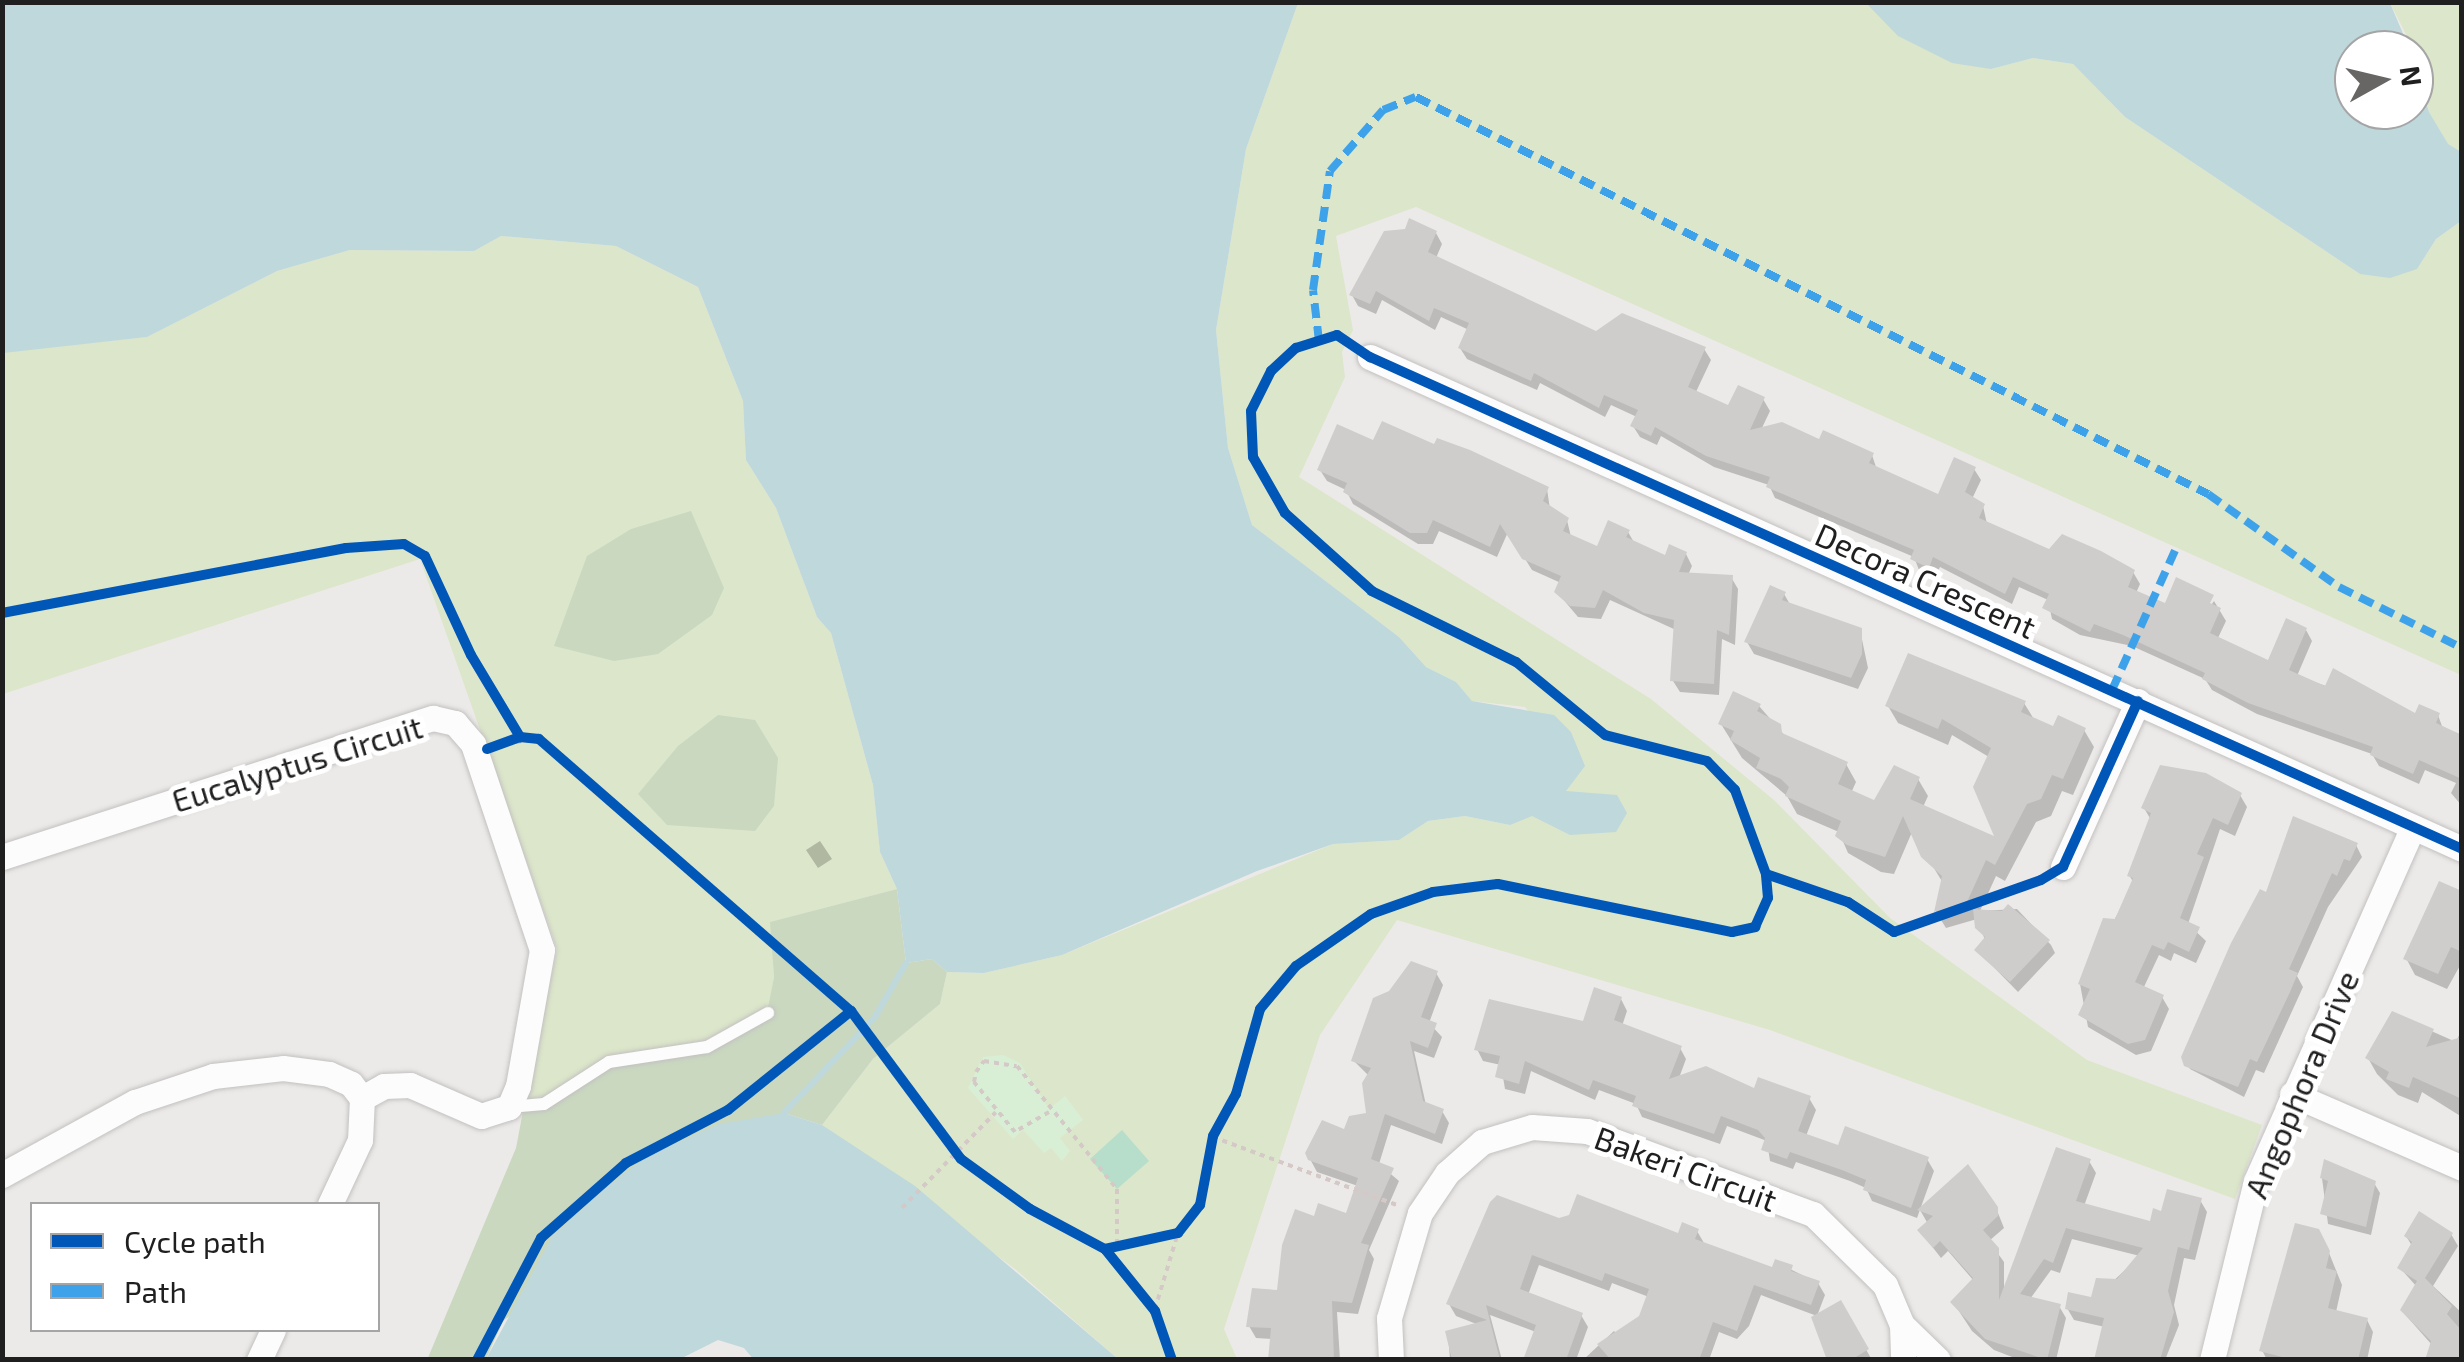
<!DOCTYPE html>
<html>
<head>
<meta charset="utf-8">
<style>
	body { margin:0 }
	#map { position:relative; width:2464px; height:1362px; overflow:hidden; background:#eceae8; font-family:"Exo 2",sans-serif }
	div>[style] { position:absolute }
	.grass>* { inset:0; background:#dce6ca }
	.forest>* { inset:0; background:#cad8c0 }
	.park>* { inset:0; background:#d8efd6 }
	.pitch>* { inset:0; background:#b7decb }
	.water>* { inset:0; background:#bed8dc }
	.shadow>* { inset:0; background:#0003 }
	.stream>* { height:6px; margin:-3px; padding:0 3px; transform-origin:3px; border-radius:3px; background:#bed8dc }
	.building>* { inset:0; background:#cfcdcb }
	.path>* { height:4px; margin-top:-2px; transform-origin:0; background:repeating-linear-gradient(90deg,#d5c9c8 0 5px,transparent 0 10px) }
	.roads { filter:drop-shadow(0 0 2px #c2c1c0) drop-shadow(0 0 2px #c2c1c0) }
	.service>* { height:12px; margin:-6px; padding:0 6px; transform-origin:6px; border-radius:6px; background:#fcfcfc }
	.minor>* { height:25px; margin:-12.5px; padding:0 12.5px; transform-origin:12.5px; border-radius:12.5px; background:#fcfcfc }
	.quiet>* { height:8px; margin-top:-4px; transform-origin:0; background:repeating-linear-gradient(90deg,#3da2ea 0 15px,transparent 0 23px) }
	.cycleway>* { height:10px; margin:-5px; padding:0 5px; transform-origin:5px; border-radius:5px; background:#0057b8 }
	span { translate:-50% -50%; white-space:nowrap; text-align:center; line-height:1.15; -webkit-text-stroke:10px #fff; paint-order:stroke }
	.street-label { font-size:32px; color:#1f1f1f }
	.frame { position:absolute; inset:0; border:5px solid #1f1f1f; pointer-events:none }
	.legend { position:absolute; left:30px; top:1202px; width:350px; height:130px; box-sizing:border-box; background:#fff; border:2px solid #a5a5a5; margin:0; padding:12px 18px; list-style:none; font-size:30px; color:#1f1f1f }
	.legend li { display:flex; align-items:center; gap:20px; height:50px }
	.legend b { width:50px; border:2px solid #a5a5a5 }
	.north { position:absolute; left:2334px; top:30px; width:100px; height:100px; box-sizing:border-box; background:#fff; border:2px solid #a5a5a5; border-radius:50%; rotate:82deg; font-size:28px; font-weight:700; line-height:40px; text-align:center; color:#1f1f1f }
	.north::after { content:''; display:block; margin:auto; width:35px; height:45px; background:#676665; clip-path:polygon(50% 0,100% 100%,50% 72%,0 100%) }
</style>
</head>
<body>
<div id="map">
	<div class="grass">
		<i style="clip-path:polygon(1298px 3px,1866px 3px,1991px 69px,2033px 58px,2073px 64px,2125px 117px,2360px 274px,2417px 269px,2436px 239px,2461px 221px,2461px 675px,1416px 207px,1336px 236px,1353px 330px,1342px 352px,1345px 377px,1299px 477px,1651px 699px,1774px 800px,1890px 918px,2087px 1060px,2262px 1125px,2235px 1199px,1770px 1030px,1397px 920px,1320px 1035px,1224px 1329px,1237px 1359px,1118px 1359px,1015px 1269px,822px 1125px,873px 1059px,940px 1004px,947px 972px,984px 973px,1062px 955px,1333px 844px,1399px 840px,1428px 821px,1465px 816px,1510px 825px,1566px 791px,1577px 772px,1525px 707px,1472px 701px,1456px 682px,1426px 667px,1399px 637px,1252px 525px,1228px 448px,1216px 330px,1246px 149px)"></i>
		<i style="clip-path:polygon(2390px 3px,2461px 3px,2461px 152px,2448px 145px,2429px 112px,2414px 50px)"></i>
		<i style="clip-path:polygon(501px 236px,616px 246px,698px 287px,743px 401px,746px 460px,776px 508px,817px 617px,831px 633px,873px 785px,880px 852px,897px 889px,771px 922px,774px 977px,768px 1013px,707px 1047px,524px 1106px,557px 949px,420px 559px,3px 694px,2px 352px,147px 337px,277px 271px,350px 250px,474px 251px)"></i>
	</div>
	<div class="forest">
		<i style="clip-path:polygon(691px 511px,724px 588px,712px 615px,658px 654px,614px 661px,554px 646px,587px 556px,631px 529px)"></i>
		<i style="clip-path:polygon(718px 715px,755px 720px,778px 758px,774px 806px,755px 831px,667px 825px,638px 794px,678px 746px)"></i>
		<i style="clip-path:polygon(897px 889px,906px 963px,932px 959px,947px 972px,940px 1004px,873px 1059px,822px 1125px,784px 1113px,503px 1321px,486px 1359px,427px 1360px,516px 1148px,524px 1106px,544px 1104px,609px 1062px,707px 1047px,767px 1013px,774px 977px,770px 922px)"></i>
	</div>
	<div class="park">
		<i style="clip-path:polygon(1003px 1055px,1020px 1063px,1049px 1109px,1065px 1096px,1083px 1120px,1060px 1138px,1070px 1151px,1062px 1161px,1051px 1148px,1044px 1153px,1023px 1130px,1013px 1139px,968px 1088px,983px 1057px)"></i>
	</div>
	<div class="pitch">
		<i style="clip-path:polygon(1122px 1130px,1149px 1161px,1117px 1189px,1090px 1159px)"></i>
	</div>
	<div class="water">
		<i style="clip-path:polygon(3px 2px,1298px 3px,1246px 149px,1216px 330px,1228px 448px,1252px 525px,1399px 637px,1426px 667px,1456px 682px,1472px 701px,1554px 715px,1571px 732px,1585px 766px,1566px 791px,1617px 795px,1627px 813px,1616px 832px,1570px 835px,1532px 816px,1510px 825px,1465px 816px,1428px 821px,1399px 840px,1333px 844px,1257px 871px,1062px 955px,984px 973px,947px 972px,932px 959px,906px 963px,897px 889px,880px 852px,873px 785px,831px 633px,817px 617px,776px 508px,746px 460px,743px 401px,698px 287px,616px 246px,501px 236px,474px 251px,350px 250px,277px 271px,147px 337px,3px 353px)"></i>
		<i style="clip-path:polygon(1866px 3px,2390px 3px,2410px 50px,2354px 50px,2354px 110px,2414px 110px,2414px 63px,2429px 112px,2448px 144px,2461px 152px,2461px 221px,2436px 239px,2417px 269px,2390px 278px,2360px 274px,2125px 117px,2073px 64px,2033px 58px,1991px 69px,1952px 63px,1898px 36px)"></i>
		<i style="clip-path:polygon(784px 1113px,822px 1125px,915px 1186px,1118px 1359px,754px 1360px,744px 1348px,718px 1340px,680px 1359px,486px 1359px,552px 1237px,606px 1187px,650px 1155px,719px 1124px)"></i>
	</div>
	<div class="shadow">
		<i style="clip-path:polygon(1436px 233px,1442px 244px,1436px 258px,1596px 334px,1704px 349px,1711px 360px,1695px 394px,1730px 409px,1763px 399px,1770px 411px,1761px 430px,1872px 455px,1877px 470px,1939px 497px,1974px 469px,1981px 480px,1972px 499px,1983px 506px,1987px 524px,2050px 552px,2133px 572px,2140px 584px,2136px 593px,2166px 606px,2212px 597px,2205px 614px,2214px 601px,2226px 621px,2217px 640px,2269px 663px,2306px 630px,2312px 641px,2297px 676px,2416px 717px,2438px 715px,2443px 729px,2462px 737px,2462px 806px,2451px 793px,2456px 783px,2425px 770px,2419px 784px,2379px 766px,2372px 754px,2257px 714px,2212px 690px,2205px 679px,2132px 646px,2080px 635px,2052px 619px,2048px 600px,2019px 587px,2012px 604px,1940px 567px,1935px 577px,1919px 570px,1914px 557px,1775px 498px,1769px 485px,1714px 467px,1661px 436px,1657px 445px,1640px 437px,1633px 426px,1637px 417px,1611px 405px,1605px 417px,1540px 383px,1537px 390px,1467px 359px,1460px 348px,1469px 330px,1441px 317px,1435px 330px,1382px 300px,1376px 314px,1358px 306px,1352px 295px)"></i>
		<i style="clip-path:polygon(1375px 443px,1547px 489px,1550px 509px,1567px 520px,1571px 537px,1598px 549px,1628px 532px,1635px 544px,1666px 558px,1686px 554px,1692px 566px,1688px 575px,1731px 577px,1738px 589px,1735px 645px,1722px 639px,1719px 695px,1680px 692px,1673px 681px,1676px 630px,1610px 600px,1601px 619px,1578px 617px,1557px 592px,1561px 583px,1532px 570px,1508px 532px,1497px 557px,1439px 531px,1433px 544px,1418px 544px,1353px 504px,1346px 490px,1327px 481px,1320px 470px)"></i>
		<i style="clip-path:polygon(1784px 594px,1791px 606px,1860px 630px,1868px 668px,1858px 689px,1754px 654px,1747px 642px)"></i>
		<i style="clip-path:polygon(2024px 703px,2035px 721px,2054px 730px,2084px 730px,2094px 747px,2073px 795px,2062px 791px,2051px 816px,2036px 822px,2005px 881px,1996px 876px,1980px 911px,2017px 909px,2051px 945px,2055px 953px,2018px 992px,1977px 950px,1985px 940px,1977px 919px,1946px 928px,1936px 912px,1943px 883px,1912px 832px,1894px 874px,1881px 872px,1848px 853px,1839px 832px,1797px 814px,1787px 796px,1742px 758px,1721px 724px,1759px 706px,1786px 737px,1846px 764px,1856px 782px,1851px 793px,1875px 804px,1918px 779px,1928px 796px,1923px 807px,1999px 841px,1989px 757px,1952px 735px,1948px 745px,1898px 723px,1888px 706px)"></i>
		<i style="clip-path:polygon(2240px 795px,2247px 807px,2235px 836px,2220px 829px,2188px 924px,2206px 941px,2196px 963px,2174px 953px,2171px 961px,2159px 955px,2143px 989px,2162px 997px,2169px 1009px,2151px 1051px,2136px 1055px,2088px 1027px,2080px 984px,2134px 883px,2129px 875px,2151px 820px,2144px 808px)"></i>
		<i style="clip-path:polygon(820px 841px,832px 859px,818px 868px,806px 850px)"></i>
		<i style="clip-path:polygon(2356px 845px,2362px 857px,2328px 907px,2297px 976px,2303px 987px,2264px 1073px,2256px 1070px,2244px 1097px,2190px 1069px,2183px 1057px,2267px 895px)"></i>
		<i style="clip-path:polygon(2461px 915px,2462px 962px,2447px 989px,2415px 975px,2406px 958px)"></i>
		<i style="clip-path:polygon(1436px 973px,1443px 985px,1429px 1023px,1442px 1037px,1434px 1058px,1414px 1051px,1426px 1105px,1442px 1111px,1449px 1123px,1442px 1144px,1391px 1125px,1379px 1164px,1399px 1181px,1369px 1250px,1374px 1259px,1358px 1314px,1337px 1312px,1340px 1360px,1271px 1360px,1272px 1339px,1256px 1338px,1249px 1326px,1280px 1292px,1315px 1219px,1347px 1216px,1358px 1186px,1317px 1172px,1310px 1159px,1369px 1115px,1369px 1076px,1354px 1061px)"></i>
		<i style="clip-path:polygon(1621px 999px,1627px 1011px,1622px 1026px,1680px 1048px,1686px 1059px,1679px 1078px,1809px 1098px,1816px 1110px,1806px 1136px,1839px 1149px,1927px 1159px,1934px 1171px,1917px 1218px,1872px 1201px,1866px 1188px,1850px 1181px,1796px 1162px,1793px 1169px,1770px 1161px,1767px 1141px,1727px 1126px,1720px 1144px,1642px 1117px,1636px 1104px,1599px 1090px,1595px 1100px,1531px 1071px,1525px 1094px,1505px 1089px,1501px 1065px,1483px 1061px,1477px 1049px,1584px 1023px)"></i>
		<i style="clip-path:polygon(2393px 1014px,2456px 1042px,2462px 1029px,2462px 1117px,2422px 1092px,2418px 1103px,2398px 1095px,2377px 1074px,2368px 1058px)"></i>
		<i style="clip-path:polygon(2089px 1161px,2096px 1173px,2084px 1206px,2152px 1224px,2200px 1200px,2207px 1212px,2195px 1260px,2184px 1258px,2174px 1305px,2179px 1325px,2165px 1360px,2096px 1360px,2105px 1327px,2074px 1320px,2067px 1308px,2093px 1300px,2140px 1256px,2072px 1239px,2060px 1273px,2051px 1270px,2030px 1299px,2059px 1306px,2066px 1318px,2056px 1360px,2020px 1360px,1994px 1350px,1972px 1331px,1953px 1302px,1974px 1281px,1948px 1251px,1941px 1258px,1920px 1231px,1928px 1224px,1920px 1210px,1996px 1208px,2004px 1228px,1989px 1241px,2004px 1262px,2004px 1292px)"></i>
		<i style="clip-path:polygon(2322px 1178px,2374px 1183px,2380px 1193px,2371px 1235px,2328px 1224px)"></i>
		<i style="clip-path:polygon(1559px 1220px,1679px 1236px,1697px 1231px,1704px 1243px,1773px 1270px,1776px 1262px,1818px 1283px,1825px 1295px,1817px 1316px,1761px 1295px,1749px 1326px,1737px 1339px,1719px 1332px,1709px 1360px,1583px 1360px,1614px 1331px,1620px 1337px,1641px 1318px,1649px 1297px,1612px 1283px,1609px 1291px,1539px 1265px,1528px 1295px,1581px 1315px,1588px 1327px,1576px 1360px,1526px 1360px,1536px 1332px,1490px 1315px,1502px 1360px,1450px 1360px,1448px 1333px,1479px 1325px,1456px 1316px,1449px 1304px)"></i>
		<i style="clip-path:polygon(2451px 1234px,2458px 1246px,2433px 1286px,2462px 1313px,2462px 1360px,2432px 1345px,2402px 1311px,2417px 1287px,2400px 1268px,2412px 1246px,2406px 1236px)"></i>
		<i style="clip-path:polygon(2325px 1243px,2342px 1285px,2336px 1312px,2367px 1320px,2373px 1332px,2367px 1360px,2267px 1360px,2262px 1350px)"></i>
		<i style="clip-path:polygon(1840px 1304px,1872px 1360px,1831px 1360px)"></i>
	</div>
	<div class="stream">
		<i style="left:784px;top:1113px;width:132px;rotate:-46.5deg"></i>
		<i style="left:875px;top:1017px;width:62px;rotate:-60.1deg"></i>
	</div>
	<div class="building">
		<i style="clip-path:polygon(1409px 218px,1437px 231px,1428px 252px,1596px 331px,1622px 313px,1706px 347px,1688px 387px,1728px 405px,1738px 385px,1765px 397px,1750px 430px,1782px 422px,1819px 439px,1823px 430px,1874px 453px,1869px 463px,1938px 494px,1954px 457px,1976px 467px,1965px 492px,1985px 504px,1979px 518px,2049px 549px,2062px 534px,2101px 551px,2135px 570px,2128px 587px,2165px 603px,2176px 577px,2214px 595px,2210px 603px,2221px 608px,2210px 633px,2268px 660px,2286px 618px,2307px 628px,2289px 670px,2325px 686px,2333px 668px,2415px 713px,2419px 704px,2440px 713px,2436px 723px,2462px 735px,2462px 779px,2419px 760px,2413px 774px,2370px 755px,2373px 747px,2248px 703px,2202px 679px,2205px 673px,2123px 635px,2094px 624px,2090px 632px,2042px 608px,2049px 594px,2013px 577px,2005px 594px,1933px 557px,1929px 568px,1910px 559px,1914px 550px,1766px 487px,1770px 477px,1706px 456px,1655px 427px,1651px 436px,1630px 426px,1638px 410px,1604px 395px,1599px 408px,1534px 373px,1531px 381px,1458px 348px,1469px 323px,1434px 308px,1429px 321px,1376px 291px,1370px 304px,1349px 295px,1384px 231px,1405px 229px)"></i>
		<i style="clip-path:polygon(1382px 421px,1434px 444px,1437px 438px,1470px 450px,1549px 487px,1543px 501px,1569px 518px,1563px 531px,1597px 546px,1608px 520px,1630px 530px,1626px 537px,1665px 555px,1669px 544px,1687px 552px,1679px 572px,1733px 575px,1729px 635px,1717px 630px,1714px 684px,1670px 681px,1674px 620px,1644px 613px,1603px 590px,1595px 608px,1570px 606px,1554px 592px,1561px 576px,1522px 559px,1500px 524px,1490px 547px,1433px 520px,1427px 533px,1410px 533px,1343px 492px,1347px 483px,1317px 470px,1337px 424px,1373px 440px)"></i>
		<i style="clip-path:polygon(1770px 585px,1786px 592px,1782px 600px,1862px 628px,1862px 654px,1851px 678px,1744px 642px)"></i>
		<i style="clip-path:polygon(1908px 653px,2026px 701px,2021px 712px,2053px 726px,2058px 715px,2086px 728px,2063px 779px,2052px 775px,2041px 799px,2027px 804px,1995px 865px,1986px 860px,1967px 902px,1934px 912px,1942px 876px,1921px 857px,1903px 816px,1885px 857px,1847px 845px,1835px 836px,1841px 821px,1785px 796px,1789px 787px,1781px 779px,1756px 768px,1760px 758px,1730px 740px,1734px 731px,1718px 724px,1733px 691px,1761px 704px,1757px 711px,1781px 724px,1782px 733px,1848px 762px,1838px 784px,1874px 800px,1894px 765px,1920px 777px,1910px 799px,1994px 836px,1973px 787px,1991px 748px,1942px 719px,1938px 729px,1885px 706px)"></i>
		<i style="clip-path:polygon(2160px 765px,2206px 773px,2242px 793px,2228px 825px,2213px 818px,2197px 854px,2204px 857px,2180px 918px,2200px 927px,2189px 952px,2168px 942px,2164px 950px,2152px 945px,2135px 982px,2164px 995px,2145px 1040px,2128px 1044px,2078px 1015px,2090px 989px,2078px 984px,2103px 918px,2115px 919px,2133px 878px,2127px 876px,2151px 813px,2141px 808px)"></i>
		<i style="clip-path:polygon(2293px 816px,2358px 843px,2350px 861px,2344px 859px,2337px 876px,2332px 873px,2289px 969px,2298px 973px,2290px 992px,2257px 1062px,2250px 1059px,2238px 1087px,2184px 1066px,2181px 1057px,2231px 943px,2260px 889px,2266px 892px)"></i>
		<i style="clip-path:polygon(2439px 881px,2462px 891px,2462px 952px,2451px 947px,2438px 974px,2403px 959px)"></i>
		<i style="clip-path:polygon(2008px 904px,2050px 940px,2010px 982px,1974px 950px,1985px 937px,1975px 928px,1973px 909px,2002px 911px)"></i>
		<i style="clip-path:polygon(1411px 961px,1438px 971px,1421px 1017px,1437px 1023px,1428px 1048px,1410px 1041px,1423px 1101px,1444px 1109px,1435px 1134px,1385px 1114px,1371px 1159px,1394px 1168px,1361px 1243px,1369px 1245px,1352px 1303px,1332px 1301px,1334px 1360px,1268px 1360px,1271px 1328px,1246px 1327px,1252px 1288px,1277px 1290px,1282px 1245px,1295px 1209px,1314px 1216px,1318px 1203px,1346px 1213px,1358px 1178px,1308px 1160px,1305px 1153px,1322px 1120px,1344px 1129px,1349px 1116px,1366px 1113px,1362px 1083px,1371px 1068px,1351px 1061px,1373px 998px,1389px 991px)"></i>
		<i style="clip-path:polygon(1594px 987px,1622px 997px,1614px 1020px,1682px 1046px,1669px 1079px,1706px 1066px,1754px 1088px,1758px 1077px,1811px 1096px,1798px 1131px,1838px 1145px,1845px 1126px,1929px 1157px,1911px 1208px,1863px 1190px,1866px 1180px,1842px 1170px,1790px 1152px,1787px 1159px,1761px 1150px,1765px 1138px,1758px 1130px,1721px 1116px,1714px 1134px,1632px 1106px,1636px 1096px,1593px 1080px,1589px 1090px,1525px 1061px,1519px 1084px,1495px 1077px,1500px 1056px,1474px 1050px,1489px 999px,1583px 1021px)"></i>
		<i style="clip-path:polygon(2392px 1011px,2434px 1029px,2426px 1047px,2462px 1037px,2462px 1099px,2413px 1077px,2409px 1088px,2386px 1079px,2389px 1072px,2365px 1058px)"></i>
		<i style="clip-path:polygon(2056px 1147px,2091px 1159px,2076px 1201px,2150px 1221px,2153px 1208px,2161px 1211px,2167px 1189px,2202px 1198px,2189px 1250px,2178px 1247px,2168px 1291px,2174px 1312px,2160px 1360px,2094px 1360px,2104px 1318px,2065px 1309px,2068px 1292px,2091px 1297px,2096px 1278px,2117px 1279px,2143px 1248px,2066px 1228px,2053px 1263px,2044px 1259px,2020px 1294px,2061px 1304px,2047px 1360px,1985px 1339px,1950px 1302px,1973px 1278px,1940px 1241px,1933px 1248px,1917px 1230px,1933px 1216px,1917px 1210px,1968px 1164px,1998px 1207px,1998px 1216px,1983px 1230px,1999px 1248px,1999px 1300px)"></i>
		<i style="clip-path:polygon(2324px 1159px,2376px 1181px,2366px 1227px,2320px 1214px,2328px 1181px,2320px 1178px)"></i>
		<i style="clip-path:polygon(1577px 1194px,1678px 1233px,1682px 1222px,1699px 1229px,1695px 1239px,1772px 1267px,1775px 1259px,1793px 1265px,1791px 1271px,1820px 1281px,1811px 1305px,1754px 1285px,1737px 1331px,1713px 1322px,1699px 1360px,1611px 1360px,1597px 1344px,1639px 1316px,1649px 1289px,1605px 1273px,1602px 1281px,1532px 1255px,1520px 1289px,1583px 1313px,1566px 1360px,1523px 1360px,1536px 1325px,1486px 1305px,1500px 1360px,1452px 1360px,1445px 1331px,1487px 1320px,1446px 1304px,1490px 1202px,1497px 1195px,1559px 1218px,1569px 1215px)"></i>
		<i style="clip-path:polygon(2419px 1211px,2453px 1233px,2425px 1278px,2452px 1306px,2447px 1314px,2462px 1331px,2462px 1360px,2425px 1360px,2431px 1341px,2400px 1310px,2417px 1281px,2397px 1268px,2412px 1242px,2404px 1236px)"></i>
		<i style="clip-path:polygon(2295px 1223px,2319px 1229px,2330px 1251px,2326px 1268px,2337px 1271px,2328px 1308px,2368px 1318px,2358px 1360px,2294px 1360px,2259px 1351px)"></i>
		<i style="clip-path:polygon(1841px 1300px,1869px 1349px,1851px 1360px,1827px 1360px,1811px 1317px)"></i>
	</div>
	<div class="path">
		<i style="left:496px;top:745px;width:43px;rotate:-7.9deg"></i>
		<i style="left:539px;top:739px;width:414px;rotate:41.1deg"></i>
		<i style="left:851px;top:1011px;width:184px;rotate:53.4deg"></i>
		<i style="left:961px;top:1159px;width:85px;rotate:35.9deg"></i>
		<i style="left:1030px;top:1209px;width:85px;rotate:28.1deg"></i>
		<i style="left:1105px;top:1249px;width:75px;rotate:-12.4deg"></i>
		<i style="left:1178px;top:1233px;width:36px;rotate:-52deg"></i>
		<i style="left:1200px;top:1205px;width:70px;rotate:-79.3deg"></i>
		<i style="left:1213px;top:1136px;width:48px;rotate:-61.3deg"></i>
		<i style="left:1236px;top:1094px;width:88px;rotate:-74.2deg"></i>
		<i style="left:1260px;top:1009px;width:56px;rotate:-50.1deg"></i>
		<i style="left:1296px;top:966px;width:91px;rotate:-34.7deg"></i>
		<i style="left:1371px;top:914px;width:66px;rotate:-19.5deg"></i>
		<i style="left:1433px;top:892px;width:65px;rotate:-7deg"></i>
		<i style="left:1498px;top:884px;width:239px;rotate:11.6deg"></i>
		<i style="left:1732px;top:932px;width:24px;rotate:-12deg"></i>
		<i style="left:1755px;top:927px;width:32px;rotate:-66deg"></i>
		<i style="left:1768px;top:898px;width:24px;rotate:-95deg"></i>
		<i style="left:1766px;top:874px;width:90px;rotate:-110.3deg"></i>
		<i style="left:1735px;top:790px;width:40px;rotate:-134deg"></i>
		<i style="left:1707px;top:761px;width:105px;rotate:-165.7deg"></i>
		<i style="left:1605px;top:735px;width:115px;rotate:-140.6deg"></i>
		<i style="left:1516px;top:662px;width:161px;rotate:-153.8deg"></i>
		<i style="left:1372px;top:591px;width:117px;rotate:-138.1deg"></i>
		<i style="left:1285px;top:513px;width:64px;rotate:-119.7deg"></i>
		<i style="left:1253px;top:457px;width:46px;rotate:-92.5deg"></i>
		<i style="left:1251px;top:411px;width:45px;rotate:-63.4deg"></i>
		<i style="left:1271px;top:371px;width:34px;rotate:-43deg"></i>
		<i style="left:1296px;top:348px;width:43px;rotate:-17.6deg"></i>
		<i style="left:1337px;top:335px;width:18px;rotate:34deg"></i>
		<i style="left:1766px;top:874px;width:87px;rotate:18.9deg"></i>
		<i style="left:1848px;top:902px;width:55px;rotate:33.1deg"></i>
		<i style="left:1894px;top:932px;width:157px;rotate:-19.4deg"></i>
		<i style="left:1049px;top:1112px;width:39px;rotate:150deg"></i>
		<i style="left:1015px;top:1132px;width:65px;rotate:-129.4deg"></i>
		<i style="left:974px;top:1082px;width:10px;rotate:-79deg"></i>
		<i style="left:976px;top:1072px;width:14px;rotate:-54deg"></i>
		<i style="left:984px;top:1061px;width:33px;rotate:9deg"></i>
		<i style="left:1017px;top:1066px;width:159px;rotate:50.9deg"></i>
		<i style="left:1117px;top:1189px;width:57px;rotate:90deg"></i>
		<i style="left:1213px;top:1137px;width:196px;rotate:20.3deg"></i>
		<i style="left:902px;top:1208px;width:134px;rotate:-45.6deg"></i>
		<i style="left:1105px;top:1249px;width:80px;rotate:51.1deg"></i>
		<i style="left:1155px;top:1311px;width:52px;rotate:70.9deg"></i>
		<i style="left:1155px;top:1309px;width:79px;rotate:-73.2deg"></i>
		<i style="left:477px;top:1360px;width:138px;rotate:-62.3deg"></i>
		<i style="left:541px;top:1238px;width:113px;rotate:-41.4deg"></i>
		<i style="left:626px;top:1163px;width:115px;rotate:-27.5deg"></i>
		<i style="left:728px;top:1110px;width:158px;rotate:-38.8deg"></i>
	</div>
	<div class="roads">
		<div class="service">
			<i style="left:509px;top:1107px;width:35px;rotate:-5deg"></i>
			<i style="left:544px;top:1104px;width:77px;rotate:-32.9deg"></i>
			<i style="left:609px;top:1062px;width:99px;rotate:-8.7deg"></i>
			<i style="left:707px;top:1047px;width:70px;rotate:-29.1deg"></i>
		</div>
		<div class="minor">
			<i style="left:1370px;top:357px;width:1198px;rotate:24.25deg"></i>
			<i style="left:2px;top:857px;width:453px;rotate:-17.9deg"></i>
			<i style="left:433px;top:718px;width:23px;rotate:13deg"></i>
			<i style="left:455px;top:723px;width:28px;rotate:49deg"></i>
			<i style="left:473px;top:744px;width:217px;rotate:71.5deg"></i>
			<i style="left:542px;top:950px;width:138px;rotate:100deg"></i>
			<i style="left:518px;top:1086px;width:23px;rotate:113deg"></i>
			<i style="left:509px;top:1107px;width:29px;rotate:162deg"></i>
			<i style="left:481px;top:1116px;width:77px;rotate:-156.4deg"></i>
			<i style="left:410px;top:1085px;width:26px;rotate:178deg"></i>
			<i style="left:384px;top:1086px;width:25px;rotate:151deg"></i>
			<i style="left:2063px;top:867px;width:182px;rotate:-65.7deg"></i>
			<i style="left:2292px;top:1094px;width:185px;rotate:23.5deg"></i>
			<i style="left:2px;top:1175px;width:152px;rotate:-28.8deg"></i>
			<i style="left:135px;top:1102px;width:82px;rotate:-18.4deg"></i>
			<i style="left:213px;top:1076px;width:70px;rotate:-6.5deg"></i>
			<i style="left:283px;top:1068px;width:46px;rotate:7.4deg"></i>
			<i style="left:329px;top:1074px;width:24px;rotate:24deg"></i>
			<i style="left:351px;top:1084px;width:18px;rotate:52deg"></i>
			<i style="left:362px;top:1098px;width:42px;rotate:92.7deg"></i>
			<i style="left:360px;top:1140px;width:71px;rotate:115.1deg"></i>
			<i style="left:1902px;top:1325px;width:50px;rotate:44.2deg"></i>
			<i style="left:259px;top:1360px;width:33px;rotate:-65deg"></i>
			<i style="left:1391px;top:1360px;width:42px;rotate:-92.7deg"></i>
			<i style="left:1389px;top:1318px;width:109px;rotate:-73.6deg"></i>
			<i style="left:1420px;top:1213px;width:48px;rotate:-56deg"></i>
			<i style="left:1447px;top:1173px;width:47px;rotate:-41.5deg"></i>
			<i style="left:1482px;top:1142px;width:52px;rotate:-16.7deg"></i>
			<i style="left:1532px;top:1127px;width:55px;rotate:4.2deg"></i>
			<i style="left:1587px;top:1131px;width:241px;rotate:20.2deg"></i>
			<i style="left:1813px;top:1214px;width:101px;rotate:44.6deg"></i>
			<i style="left:1885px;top:1285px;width:43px;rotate:67deg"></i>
			<i style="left:1902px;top:1325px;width:35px;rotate:88deg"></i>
			<i style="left:2212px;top:1360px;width:184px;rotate:-76.2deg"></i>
			<i style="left:2256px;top:1181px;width:387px;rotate:-66.1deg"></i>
		</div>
	</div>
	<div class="quiet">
		<i style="left:1319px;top:341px;width:51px;rotate:-96.7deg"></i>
		<i style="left:1313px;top:290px;width:120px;rotate:-81.9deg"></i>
		<i style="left:1330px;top:171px;width:81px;rotate:-49deg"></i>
		<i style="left:1383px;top:110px;width:35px;rotate:-22deg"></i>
		<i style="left:1416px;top:97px;width:886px;rotate:26.62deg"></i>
		<i style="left:2208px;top:494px;width:161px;rotate:35.4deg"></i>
		<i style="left:2339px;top:587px;width:137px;rotate:26.4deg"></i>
		<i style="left:2112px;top:690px;width:156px;rotate:-65.7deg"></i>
	</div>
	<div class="cycleway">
		<i style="left:2px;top:613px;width:350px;rotate:-10.7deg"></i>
		<i style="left:346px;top:548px;width:58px;rotate:-3.9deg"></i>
		<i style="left:404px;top:544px;width:24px;rotate:30deg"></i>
		<i style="left:425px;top:556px;width:109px;rotate:65.1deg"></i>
		<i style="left:471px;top:655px;width:96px;rotate:59.1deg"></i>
		<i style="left:487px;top:749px;width:35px;rotate:-20deg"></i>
		<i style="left:520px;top:737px;width:19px;rotate:6deg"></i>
		<i style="left:539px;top:739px;width:414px;rotate:41.1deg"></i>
		<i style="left:851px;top:1011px;width:184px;rotate:53.4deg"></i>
		<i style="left:961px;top:1159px;width:85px;rotate:35.9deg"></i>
		<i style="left:1030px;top:1209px;width:85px;rotate:28.1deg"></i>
		<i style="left:1105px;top:1249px;width:75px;rotate:-12.4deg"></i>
		<i style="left:1178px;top:1233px;width:36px;rotate:-52deg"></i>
		<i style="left:1200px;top:1205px;width:70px;rotate:-79.3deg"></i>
		<i style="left:1213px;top:1136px;width:48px;rotate:-61.3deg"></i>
		<i style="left:1236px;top:1094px;width:88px;rotate:-74.2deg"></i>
		<i style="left:1260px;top:1009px;width:56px;rotate:-50.1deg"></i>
		<i style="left:1296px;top:966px;width:91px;rotate:-34.7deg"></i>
		<i style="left:1371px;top:914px;width:66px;rotate:-19.5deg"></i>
		<i style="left:1433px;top:892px;width:65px;rotate:-7deg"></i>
		<i style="left:1498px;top:884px;width:239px;rotate:11.6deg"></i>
		<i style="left:1732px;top:932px;width:24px;rotate:-12deg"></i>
		<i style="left:1755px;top:927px;width:32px;rotate:-66deg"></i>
		<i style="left:1768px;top:898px;width:24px;rotate:-95deg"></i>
		<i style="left:1766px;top:874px;width:90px;rotate:-110.3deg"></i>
		<i style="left:1735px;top:790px;width:40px;rotate:-134deg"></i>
		<i style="left:1707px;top:761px;width:105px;rotate:-165.7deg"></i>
		<i style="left:1605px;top:735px;width:115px;rotate:-140.6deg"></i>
		<i style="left:1516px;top:662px;width:161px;rotate:-153.8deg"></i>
		<i style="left:1372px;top:591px;width:117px;rotate:-138.1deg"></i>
		<i style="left:1285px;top:513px;width:64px;rotate:-119.7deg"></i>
		<i style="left:1253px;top:457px;width:46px;rotate:-92.5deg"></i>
		<i style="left:1251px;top:411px;width:45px;rotate:-63.4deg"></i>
		<i style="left:1271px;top:371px;width:34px;rotate:-43deg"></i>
		<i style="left:1296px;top:348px;width:43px;rotate:-17.6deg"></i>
		<i style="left:1337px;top:335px;width:40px;rotate:34deg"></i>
		<i style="left:1370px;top:357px;width:1198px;rotate:24.25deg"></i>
		<i style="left:1766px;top:874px;width:87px;rotate:18.9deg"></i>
		<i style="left:1848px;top:902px;width:55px;rotate:33.1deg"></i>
		<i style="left:1894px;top:932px;width:156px;rotate:-19.5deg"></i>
		<i style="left:2041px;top:880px;width:26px;rotate:-31deg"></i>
		<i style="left:2063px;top:867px;width:182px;rotate:-65.7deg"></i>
		<i style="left:1105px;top:1249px;width:80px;rotate:51.1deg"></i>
		<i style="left:1155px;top:1311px;width:52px;rotate:70.9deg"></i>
		<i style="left:477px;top:1360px;width:138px;rotate:-62.3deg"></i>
		<i style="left:541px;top:1238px;width:113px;rotate:-41.4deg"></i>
		<i style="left:626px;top:1163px;width:115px;rotate:-27.5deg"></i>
		<i style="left:728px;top:1110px;width:158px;rotate:-38.8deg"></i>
	</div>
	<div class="street-label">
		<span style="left:1926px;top:580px;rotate:24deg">Decora Crescent</span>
		<span style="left:297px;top:763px;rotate:-17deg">Eucalyptus Circuit</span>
		<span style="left:2301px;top:1084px;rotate:-67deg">Angophora Drive</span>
		<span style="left:1686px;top:1168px;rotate:20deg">Bakeri Circuit</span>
	</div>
	<div class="frame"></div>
	<ul class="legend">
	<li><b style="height:12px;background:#0057b8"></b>Cycle path</li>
	<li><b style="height:12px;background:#3da2ea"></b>Path</li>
	</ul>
	<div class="north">N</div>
</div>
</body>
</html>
